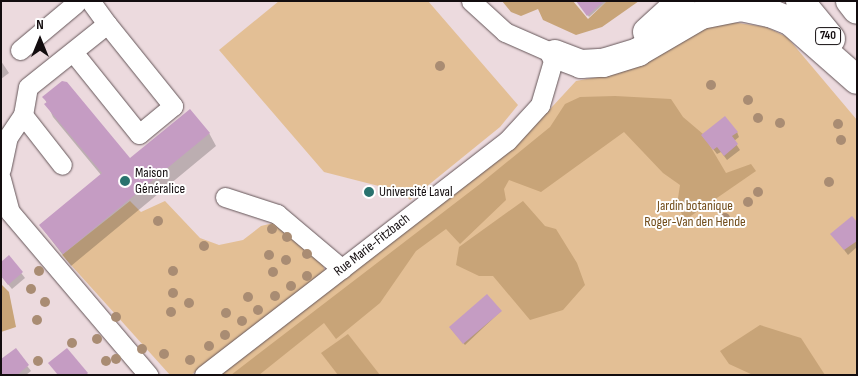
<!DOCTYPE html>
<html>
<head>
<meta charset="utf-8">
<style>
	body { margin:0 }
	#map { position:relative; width:858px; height:376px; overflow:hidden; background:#ecdade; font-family:"Sofia Sans Condensed",sans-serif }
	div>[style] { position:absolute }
	.green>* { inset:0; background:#e3bf95 }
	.forest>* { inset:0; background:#c8a478 }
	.shadow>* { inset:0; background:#0003 }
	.building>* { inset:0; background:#c59cc3 }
	.roads { filter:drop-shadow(0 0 1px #645558) drop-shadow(0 0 1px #645558) }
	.minor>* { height:19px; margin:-9.5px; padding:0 9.5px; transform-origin:9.5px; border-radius:9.5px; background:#fff }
	.highway>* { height:28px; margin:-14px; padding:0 14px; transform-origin:14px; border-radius:14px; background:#fff }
	.trees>* { width:10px; height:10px; margin:-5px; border-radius:50%; background:#a98c73 }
	.dots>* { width:14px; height:14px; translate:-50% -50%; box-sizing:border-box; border:2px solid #fff; border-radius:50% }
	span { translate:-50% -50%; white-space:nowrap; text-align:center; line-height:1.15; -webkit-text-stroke:4px #fff; paint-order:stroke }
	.shield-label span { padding:1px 4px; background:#fff; border:1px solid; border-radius:4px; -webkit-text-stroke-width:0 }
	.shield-label { font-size:12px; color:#130d0f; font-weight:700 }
	.poi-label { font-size:14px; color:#130d0f }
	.left { translate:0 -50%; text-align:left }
	.park-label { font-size:14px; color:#724d1b }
	.street-label { font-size:14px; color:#130d0f }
	.frame { position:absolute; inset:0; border:2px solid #130d0f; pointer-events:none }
	.north { position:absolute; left:15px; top:15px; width:50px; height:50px; -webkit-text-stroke:4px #fff; paint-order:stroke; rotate:0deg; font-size:14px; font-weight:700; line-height:20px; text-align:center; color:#130d0f }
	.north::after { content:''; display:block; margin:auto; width:18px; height:22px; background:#130d0f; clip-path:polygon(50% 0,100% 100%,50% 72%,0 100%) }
</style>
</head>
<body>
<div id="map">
	<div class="green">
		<i style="clip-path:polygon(279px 1px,428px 1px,518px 105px,500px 127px,410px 200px,402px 192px,324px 172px,219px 50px)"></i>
		<i style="clip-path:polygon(725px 21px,766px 27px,787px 37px,857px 120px,857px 375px,204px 375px,539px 121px,576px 81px,619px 73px,682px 37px)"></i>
		<i style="clip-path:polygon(130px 201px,141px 212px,165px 201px,200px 238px,219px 245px,243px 240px,261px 226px,273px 223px,322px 261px,325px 272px,191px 375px,170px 375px,62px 255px)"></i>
	</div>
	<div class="forest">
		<i style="clip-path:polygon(502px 1px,573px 1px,588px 19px,607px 1px,639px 1px,602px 27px,576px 35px,543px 20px,538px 9px,521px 16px,511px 12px)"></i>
		<i style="clip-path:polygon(615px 96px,671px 99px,683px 117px,703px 134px,726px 173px,751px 164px,756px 171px,685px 220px,677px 205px,680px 185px,663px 173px,624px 132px,541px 192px,509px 180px,504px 189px,506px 200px,460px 244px,446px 229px,416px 251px,380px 303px,336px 339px,324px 323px,259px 375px,231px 375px,480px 184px,550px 127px,565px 104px,580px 97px)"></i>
		<i style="clip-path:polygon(523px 201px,545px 226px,556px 229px,577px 263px,585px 285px,563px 310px,530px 320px,493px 276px,479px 276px,456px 265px,459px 247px)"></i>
		<i style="clip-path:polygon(1px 284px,9px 292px,16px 327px,1px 332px)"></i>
		<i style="clip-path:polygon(760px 325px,801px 338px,825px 375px,753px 375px,729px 364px,720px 351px)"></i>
		<i style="clip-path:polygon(348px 334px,380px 375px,338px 375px,321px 353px)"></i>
	</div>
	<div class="shadow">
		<i style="clip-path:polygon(578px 1px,607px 1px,589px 17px)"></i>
		<i style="clip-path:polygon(1px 61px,9px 73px,1px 79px)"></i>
		<i style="clip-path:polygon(44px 97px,130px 160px,209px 133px,216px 146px,71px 266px,40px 225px,101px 175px,53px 117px)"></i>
		<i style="clip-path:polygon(737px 132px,739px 137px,734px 141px,740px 150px,727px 160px,721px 152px,717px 154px,706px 140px)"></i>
		<i style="clip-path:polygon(857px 224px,857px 247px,848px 255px,832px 234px)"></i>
		<i style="clip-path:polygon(9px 257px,25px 278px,12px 289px,1px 276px)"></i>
		<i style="clip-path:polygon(501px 311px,465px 345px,451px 329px)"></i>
		<i style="clip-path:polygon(15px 350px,31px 371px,26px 375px,1px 375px)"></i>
	</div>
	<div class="building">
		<i style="clip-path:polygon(576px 1px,604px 1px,587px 16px)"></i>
		<i style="clip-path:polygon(62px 81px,67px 82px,130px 158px,190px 109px,210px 133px,63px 254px,39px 225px,102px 173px,44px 104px,47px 102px,42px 97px)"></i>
		<i style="clip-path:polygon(725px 116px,738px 132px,732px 136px,738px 144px,724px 156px,717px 147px,713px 150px,701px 135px)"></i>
		<i style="clip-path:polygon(852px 216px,857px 222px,857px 241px,844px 250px,830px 234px)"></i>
		<i style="clip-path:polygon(9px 255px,23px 272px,8px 285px,1px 276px,1px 262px)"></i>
		<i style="clip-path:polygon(487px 294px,502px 311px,463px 344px,449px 327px)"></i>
		<i style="clip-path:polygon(16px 348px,29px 365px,17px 375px,1px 375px,1px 359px)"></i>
		<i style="clip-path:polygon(67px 348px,88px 373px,86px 375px,58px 375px,48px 363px)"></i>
	</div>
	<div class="roads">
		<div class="minor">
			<i style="left:20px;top:50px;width:72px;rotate:-39.9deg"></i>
			<i style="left:73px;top:52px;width:105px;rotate:51.2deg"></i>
			<i style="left:139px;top:134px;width:44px;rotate:-39.5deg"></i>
			<i style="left:173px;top:106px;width:105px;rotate:-128.8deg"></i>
			<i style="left:23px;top:115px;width:63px;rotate:52deg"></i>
			<i style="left:1px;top:169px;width:33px;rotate:-78deg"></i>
			<i style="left:8px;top:137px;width:27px;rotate:-56deg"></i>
			<i style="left:23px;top:115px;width:28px;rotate:-80deg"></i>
			<i style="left:28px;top:87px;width:101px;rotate:-38.6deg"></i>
			<i style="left:107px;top:24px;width:29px;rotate:-126deg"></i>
			<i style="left:1px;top:179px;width:34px;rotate:75deg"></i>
			<i style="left:10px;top:212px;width:214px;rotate:49.7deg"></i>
			<i style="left:225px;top:197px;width:55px;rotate:18.1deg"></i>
			<i style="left:277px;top:214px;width:85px;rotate:40.2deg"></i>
			<i style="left:204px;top:375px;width:383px;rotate:-37.7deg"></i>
			<i style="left:507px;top:141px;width:49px;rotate:-47.5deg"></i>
			<i style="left:540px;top:105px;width:53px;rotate:-73.6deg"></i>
			<i style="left:555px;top:54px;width:55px;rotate:-156.3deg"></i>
			<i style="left:505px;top:32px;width:46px;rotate:-137.6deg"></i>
		</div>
		<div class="highway">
			<i style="left:800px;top:1px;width:49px;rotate:50.8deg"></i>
			<i style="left:850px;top:1px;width:11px;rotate:52deg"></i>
			<i style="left:647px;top:32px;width:46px;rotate:-42.4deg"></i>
			<i style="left:555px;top:54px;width:28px;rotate:21deg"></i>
			<i style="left:581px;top:64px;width:22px;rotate:-3deg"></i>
			<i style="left:603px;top:63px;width:37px;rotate:-17deg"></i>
			<i style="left:638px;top:52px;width:73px;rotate:-30.4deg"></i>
			<i style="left:701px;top:15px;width:41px;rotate:-11.3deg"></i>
			<i style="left:741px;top:7px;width:30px;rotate:12deg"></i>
			<i style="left:770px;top:13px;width:22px;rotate:22deg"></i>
			<i style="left:790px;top:21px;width:89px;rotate:41.4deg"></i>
		</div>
	</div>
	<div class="trees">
		<i style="left:440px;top:66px"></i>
		<i style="left:711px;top:85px"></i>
		<i style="left:748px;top:100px"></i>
		<i style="left:758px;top:118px"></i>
		<i style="left:780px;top:123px"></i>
		<i style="left:838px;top:124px"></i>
		<i style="left:841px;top:140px"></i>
		<i style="left:829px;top:182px"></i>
		<i style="left:758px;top:192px"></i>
		<i style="left:748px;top:202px"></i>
		<i style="left:725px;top:218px"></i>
		<i style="left:158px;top:221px"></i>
		<i style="left:272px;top:229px"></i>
		<i style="left:287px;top:237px"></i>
		<i style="left:204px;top:246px"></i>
		<i style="left:307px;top:254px"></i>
		<i style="left:269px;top:255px"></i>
		<i style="left:286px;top:260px"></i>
		<i style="left:39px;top:271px"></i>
		<i style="left:173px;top:271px"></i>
		<i style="left:273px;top:272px"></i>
		<i style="left:307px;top:276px"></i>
		<i style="left:291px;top:286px"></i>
		<i style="left:31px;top:289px"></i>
		<i style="left:173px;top:293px"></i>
		<i style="left:275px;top:296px"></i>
		<i style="left:248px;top:297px"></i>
		<i style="left:45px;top:302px"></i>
		<i style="left:189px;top:303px"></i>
		<i style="left:258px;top:310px"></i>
		<i style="left:171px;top:312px"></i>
		<i style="left:226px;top:313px"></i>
		<i style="left:116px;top:317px"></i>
		<i style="left:37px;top:320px"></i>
		<i style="left:242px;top:321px"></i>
		<i style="left:225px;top:335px"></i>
		<i style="left:97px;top:339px"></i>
		<i style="left:72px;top:343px"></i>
		<i style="left:209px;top:346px"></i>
		<i style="left:142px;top:349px"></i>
		<i style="left:164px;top:354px"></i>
		<i style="left:116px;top:359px"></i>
		<i style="left:190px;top:360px"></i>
		<i style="left:38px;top:361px"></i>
		<i style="left:106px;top:361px"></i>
	</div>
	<div class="dots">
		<i style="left:125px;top:181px;background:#29726e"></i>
		<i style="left:369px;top:192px;background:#29726e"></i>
	</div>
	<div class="shield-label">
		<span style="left:828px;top:36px">740</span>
	</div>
	<div class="poi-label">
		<span class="left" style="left:135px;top:181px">Maison<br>Généralice</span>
		<span class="left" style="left:379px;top:192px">Université Laval</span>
	</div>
	<div class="park-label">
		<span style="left:695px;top:214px">Jardin botanique<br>Roger-Van den Hende</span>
	</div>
	<div class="street-label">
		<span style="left:372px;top:245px;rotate:-38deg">Rue Marie-Fitzbach</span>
	</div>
	<div class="frame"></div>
	<div class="north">N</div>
</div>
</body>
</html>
